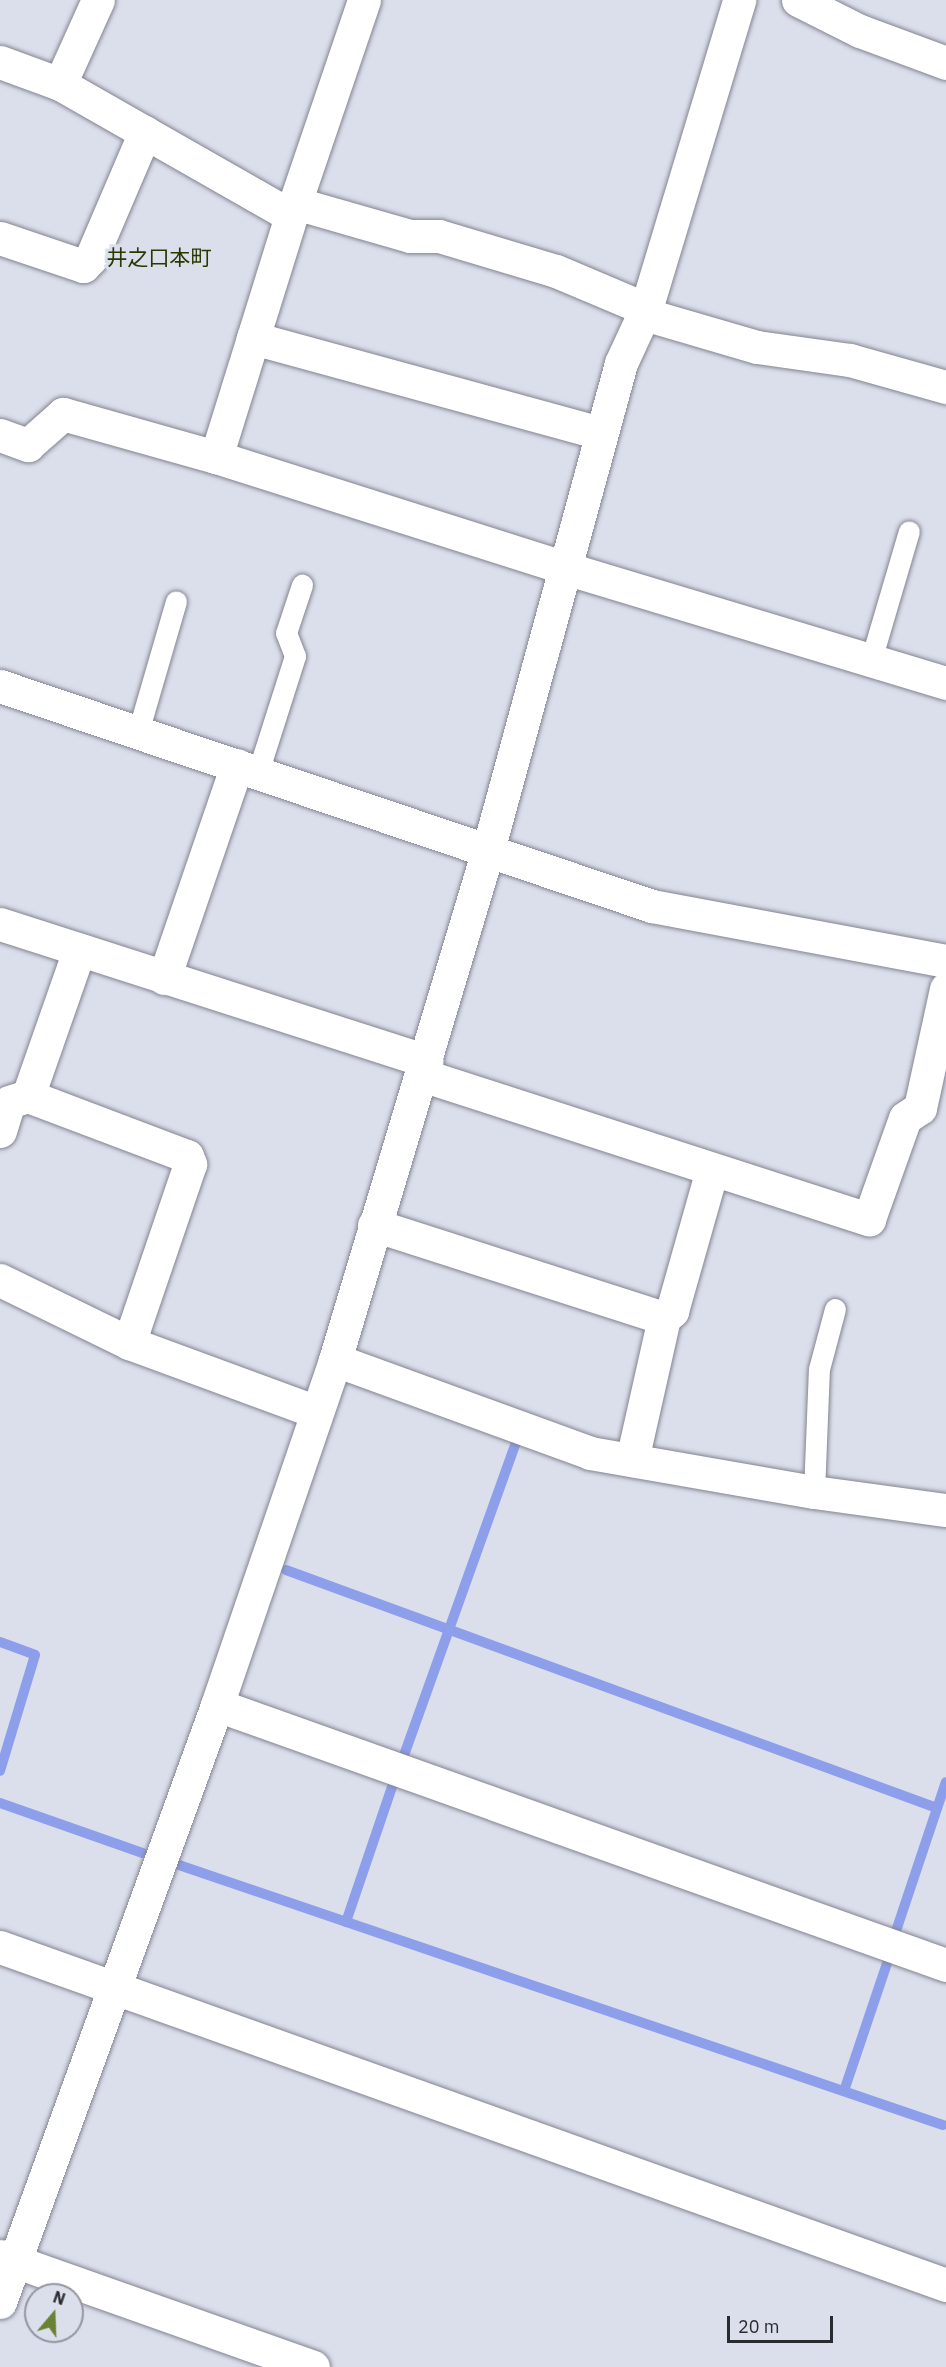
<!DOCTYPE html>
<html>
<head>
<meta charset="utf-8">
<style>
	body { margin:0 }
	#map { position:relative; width:946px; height:2367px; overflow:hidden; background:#dbdeeb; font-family:"IBM Plex Sans","Noto Sans JP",sans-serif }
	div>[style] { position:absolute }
	.stream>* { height:10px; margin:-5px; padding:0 5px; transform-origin:5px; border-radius:5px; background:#8d9eeb }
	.roads { filter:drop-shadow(0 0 2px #828590) drop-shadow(0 0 2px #828590) }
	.lane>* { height:21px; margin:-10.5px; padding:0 10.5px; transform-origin:10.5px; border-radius:10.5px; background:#fff }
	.street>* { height:33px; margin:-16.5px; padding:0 16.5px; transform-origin:16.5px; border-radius:16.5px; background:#fff }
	span { translate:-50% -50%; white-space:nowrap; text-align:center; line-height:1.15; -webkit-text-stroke:6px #dbdeeb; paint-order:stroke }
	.quarter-label { font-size:21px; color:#293800 }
	.north { position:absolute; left:24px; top:2283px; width:60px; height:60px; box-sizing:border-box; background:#dbdeeb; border:2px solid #9496a0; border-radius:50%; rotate:19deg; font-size:16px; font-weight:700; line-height:24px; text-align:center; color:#2a2b30 }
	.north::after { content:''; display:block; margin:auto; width:21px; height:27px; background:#6a8234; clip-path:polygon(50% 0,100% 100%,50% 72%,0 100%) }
	.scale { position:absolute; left:727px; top:2316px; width:106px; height:27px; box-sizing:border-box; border:3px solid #2a2b30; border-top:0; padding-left:8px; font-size:18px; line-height:21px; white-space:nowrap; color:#2a2b30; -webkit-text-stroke:4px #dbdeeb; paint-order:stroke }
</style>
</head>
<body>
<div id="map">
	<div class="stream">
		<i style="left:286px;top:1570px;width:693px;rotate:20.08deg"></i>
		<i style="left:0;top:1642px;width:37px;rotate:20deg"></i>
		<i style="left:35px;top:1655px;width:121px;rotate:106.8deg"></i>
		<i style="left:403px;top:1758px;width:336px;rotate:-70.3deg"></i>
		<i style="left:0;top:1803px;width:151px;rotate:19.3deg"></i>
		<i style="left:176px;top:1864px;width:810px;rotate:18.79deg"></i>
		<i style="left:346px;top:1922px;width:143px;rotate:-71.2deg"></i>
		<i style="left:895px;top:1934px;width:160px;rotate:-71.5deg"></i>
		<i style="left:844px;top:2091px;width:135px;rotate:-71.4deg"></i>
	</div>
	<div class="roads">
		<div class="lane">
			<i style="left:871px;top:660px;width:134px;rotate:-73.6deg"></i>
			<i style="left:138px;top:732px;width:136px;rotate:-73.8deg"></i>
			<i style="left:258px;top:772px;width:122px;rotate:-72.3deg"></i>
			<i style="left:295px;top:656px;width:25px;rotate:-111deg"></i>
			<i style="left:286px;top:633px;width:51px;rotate:-71.6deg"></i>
			<i style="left:814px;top:1492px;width:123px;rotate:-87.7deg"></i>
			<i style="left:819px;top:1369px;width:62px;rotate:-75.1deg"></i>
		</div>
		<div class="street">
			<i style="left:798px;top:0;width:69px;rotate:26.6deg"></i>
			<i style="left:860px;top:31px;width:92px;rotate:20.4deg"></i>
			<i style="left:0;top:62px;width:64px;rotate:20.1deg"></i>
			<i style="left:60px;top:84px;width:266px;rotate:29.7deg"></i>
			<i style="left:291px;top:216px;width:14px;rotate:-73deg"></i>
			<i style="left:295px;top:203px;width:120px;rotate:16deg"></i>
			<i style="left:410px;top:236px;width:29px"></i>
			<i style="left:439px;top:236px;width:122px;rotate:16.7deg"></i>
			<i style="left:556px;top:271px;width:98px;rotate:22.9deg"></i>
			<i style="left:60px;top:84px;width:92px;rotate:-65.7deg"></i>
			<i style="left:295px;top:203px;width:214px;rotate:-71.2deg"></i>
			<i style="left:291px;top:216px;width:128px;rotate:107.3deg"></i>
			<i style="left:253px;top:338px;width:361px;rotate:15.3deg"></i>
			<i style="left:0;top:238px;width:88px;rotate:18.6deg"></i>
			<i style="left:83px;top:266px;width:11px;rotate:-45deg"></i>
			<i style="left:91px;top:258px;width:137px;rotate:-66.8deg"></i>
			<i style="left:644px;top:314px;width:118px;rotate:16.3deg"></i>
			<i style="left:757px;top:347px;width:94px;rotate:8deg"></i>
			<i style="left:850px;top:360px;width:100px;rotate:15.7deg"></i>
			<i style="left:0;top:435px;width:30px;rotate:20deg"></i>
			<i style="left:28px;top:445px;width:47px;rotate:-41.5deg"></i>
			<i style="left:63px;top:414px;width:159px;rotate:15.7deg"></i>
			<i style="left:216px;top:457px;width:366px;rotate:17.6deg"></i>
			<i style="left:565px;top:568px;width:398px;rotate:16.8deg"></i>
			<i style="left:216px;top:457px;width:125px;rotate:-72.7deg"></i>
			<i style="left:0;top:686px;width:688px;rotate:18.65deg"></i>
			<i style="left:652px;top:906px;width:299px;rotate:10.6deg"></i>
			<i style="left:0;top:924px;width:448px;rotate:17.8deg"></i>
			<i style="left:164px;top:978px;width:225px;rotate:-71.1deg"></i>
			<i style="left:422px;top:1075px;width:470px;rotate:17.9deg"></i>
			<i style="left:869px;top:1219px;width:107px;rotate:-70.4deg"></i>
			<i style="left:905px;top:1118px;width:18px;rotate:-34deg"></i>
			<i style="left:920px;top:1108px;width:122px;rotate:-77.7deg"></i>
			<i style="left:28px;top:1096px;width:170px;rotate:20.7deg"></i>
			<i style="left:187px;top:1156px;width:9px;rotate:69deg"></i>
			<i style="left:190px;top:1164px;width:189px;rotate:108.8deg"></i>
			<i style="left:0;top:1131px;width:30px;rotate:-73deg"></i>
			<i style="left:9px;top:1102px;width:20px;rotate:-18deg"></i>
			<i style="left:28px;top:1096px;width:155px;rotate:-70.7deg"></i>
			<i style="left:374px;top:1225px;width:305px;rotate:17.8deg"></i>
			<i style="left:664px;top:1318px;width:11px;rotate:-41deg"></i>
			<i style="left:672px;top:1311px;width:147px;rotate:-74.2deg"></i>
			<i style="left:0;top:1280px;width:144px;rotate:26deg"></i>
			<i style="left:129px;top:1343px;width:200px;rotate:20.2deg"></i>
			<i style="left:335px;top:1360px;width:271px;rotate:20deg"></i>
			<i style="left:590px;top:1453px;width:227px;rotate:9.9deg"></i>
			<i style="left:814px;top:1492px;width:133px;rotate:7.8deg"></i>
			<i style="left:632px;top:1460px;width:146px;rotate:-77.3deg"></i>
			<i style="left:217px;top:1705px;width:774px;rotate:19.63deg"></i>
			<i style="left:0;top:1947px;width:1005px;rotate:19.66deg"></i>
			<i style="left:0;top:2256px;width:332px;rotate:19.5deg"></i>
			<i style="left:0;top:2302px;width:635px;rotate:-70.02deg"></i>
			<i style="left:217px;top:1705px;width:365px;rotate:-71.1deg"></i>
			<i style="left:335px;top:1360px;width:532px;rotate:-73.3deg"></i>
			<i style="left:488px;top:850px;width:505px;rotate:-74.72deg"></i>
			<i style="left:621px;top:363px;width:60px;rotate:-65.2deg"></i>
			<i style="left:646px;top:309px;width:323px;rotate:-73.2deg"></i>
		</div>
	</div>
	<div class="quarter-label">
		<span style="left:159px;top:257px">井之口本町</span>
	</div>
	<div class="north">N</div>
	<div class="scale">20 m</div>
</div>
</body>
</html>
